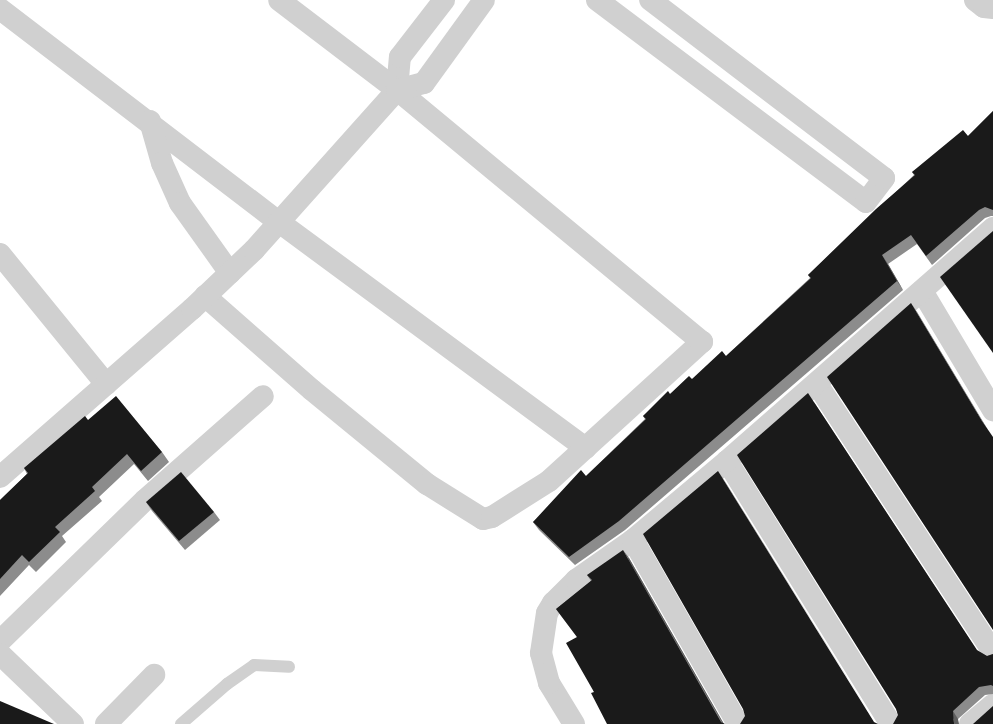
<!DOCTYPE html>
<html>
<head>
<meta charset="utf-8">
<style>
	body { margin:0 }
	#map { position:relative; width:993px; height:724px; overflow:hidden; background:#fff; font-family:Raleway,sans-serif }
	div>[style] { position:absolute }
	.lane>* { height:12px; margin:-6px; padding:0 6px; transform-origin:6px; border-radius:6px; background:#d0d0d0 }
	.street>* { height:22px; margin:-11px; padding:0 11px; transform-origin:11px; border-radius:11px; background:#d0d0d0 }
	.wall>* { inset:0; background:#8c8c8c }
	.shaded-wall>* { inset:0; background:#5f5f5f }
	.building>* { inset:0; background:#1a1a1a }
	span { translate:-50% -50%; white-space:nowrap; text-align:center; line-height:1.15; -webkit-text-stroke:4px #fff; paint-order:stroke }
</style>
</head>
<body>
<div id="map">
	<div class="lane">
		<i style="left:181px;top:724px;width:61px;rotate:-41deg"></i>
		<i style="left:227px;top:684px;width:33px;rotate:-35deg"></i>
		<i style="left:254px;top:665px;width:35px;rotate:3deg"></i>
	</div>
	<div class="street">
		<i style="left:597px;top:0;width:336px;rotate:36.9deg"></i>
		<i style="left:866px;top:202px;width:30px;rotate:-53deg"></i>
		<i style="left:884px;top:178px;width:294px;rotate:-142.7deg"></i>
		<i style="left:975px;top:0;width:11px;rotate:38deg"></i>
		<i style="left:984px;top:7px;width:9px;rotate:6deg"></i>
		<i style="left:0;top:9px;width:351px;rotate:37.4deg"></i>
		<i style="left:279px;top:222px;width:381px;rotate:36.4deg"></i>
		<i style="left:397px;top:90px;width:33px;rotate:-85deg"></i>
		<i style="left:400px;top:57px;width:72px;rotate:-52.3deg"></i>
		<i style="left:150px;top:121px;width:44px;rotate:74.1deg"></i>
		<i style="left:162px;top:163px;width:44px;rotate:65.8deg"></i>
		<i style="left:180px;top:203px;width:86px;rotate:54.5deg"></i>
		<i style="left:0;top:254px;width:168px;rotate:50.8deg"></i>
		<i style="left:922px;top:291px;width:139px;rotate:59.2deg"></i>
		<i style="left:205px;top:296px;width:142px;rotate:41.3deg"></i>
		<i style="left:312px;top:390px;width:149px;rotate:39.3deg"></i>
		<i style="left:427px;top:484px;width:66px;rotate:32deg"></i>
		<i style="left:483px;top:519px;width:9px;rotate:-13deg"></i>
		<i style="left:492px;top:517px;width:67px;rotate:-32.3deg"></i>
		<i style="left:549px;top:481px;width:207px;rotate:-42.3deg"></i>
		<i style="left:702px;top:342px;width:396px;rotate:-140.4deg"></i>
		<i style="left:397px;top:90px;width:148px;rotate:-142.7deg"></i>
		<i style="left:817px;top:384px;width:321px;rotate:56.7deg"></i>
		<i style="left:727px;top:461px;width:310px;rotate:58.1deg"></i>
		<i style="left:0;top:477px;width:255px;rotate:-41.2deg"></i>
		<i style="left:192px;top:309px;width:86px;rotate:-43.6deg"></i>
		<i style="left:254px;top:250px;width:215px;rotate:-48.2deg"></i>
		<i style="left:397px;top:90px;width:28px;rotate:-15deg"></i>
		<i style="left:424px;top:83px;width:102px;rotate:-54.1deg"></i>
		<i style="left:633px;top:540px;width:212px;rotate:60.3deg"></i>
		<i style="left:0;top:641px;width:202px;rotate:-44.2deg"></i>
		<i style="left:145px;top:500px;width:157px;rotate:-41.4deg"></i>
		<i style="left:0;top:654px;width:101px;rotate:43.8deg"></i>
		<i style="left:106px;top:724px;width:69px;rotate:-45.6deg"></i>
		<i style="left:574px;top:724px;width:48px;rotate:-121.4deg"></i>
		<i style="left:549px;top:683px;width:31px;rotate:-105deg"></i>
		<i style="left:541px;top:653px;width:40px;rotate:-81.5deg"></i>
		<i style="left:547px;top:613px;width:12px;rotate:-59deg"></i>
		<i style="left:553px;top:603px;width:33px;rotate:-45deg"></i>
		<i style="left:576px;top:580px;width:70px;rotate:-35.1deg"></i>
		<i style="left:633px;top:540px;width:123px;rotate:-40deg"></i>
		<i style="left:727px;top:461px;width:354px;rotate:-41.2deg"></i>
		<i style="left:970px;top:724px;width:30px;rotate:-40deg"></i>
	</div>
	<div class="wall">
		<i style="clip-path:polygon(993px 111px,993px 216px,991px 216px,985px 218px,932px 265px,917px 244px,888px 264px,903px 290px,625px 530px,575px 565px,539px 530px,533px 522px,586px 476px,645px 419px,643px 416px,670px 394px,726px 356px,810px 278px,808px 275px,914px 175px,912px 172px,968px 136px)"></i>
		<i style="clip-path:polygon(814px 402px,977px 651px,987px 656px,993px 654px,993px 694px,985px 695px,958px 719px,898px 715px)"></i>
		<i style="clip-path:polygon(88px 420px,162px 452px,169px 462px,148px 481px,134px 464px,99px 497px,102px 501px,62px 536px,66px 542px,36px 572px,29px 565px,0 596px,0 500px,27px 474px,24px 468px)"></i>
		<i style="clip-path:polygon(146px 502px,214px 512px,220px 520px,185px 550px,152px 511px)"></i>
		<i style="clip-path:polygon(629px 558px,723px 723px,594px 692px,577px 637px,556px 609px,591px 581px,587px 575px)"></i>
	</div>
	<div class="shaded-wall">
		<i style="clip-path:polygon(882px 255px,888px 264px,903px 290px,897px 281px)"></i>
		<i style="clip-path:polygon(911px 303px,917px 312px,988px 430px,982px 421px)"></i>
		<i style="clip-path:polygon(718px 471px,724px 480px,876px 724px)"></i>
		<i style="clip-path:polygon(623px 550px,629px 558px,724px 724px,723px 724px)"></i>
		<i style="clip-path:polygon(953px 711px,958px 719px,959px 724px,955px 724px,954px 723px)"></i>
	</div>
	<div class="building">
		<i style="clip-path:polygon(993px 111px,993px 210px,985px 207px,979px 210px,926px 256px,911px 235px,882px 255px,897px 281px,619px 521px,569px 557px,533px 522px,581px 470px,586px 476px,646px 419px,643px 416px,668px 391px,670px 394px,689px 376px,692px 379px,722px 351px,726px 356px,811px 278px,808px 275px,876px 209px,915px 175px,912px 172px,963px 130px,968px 136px)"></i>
		<i style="clip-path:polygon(993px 231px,993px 353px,940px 277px)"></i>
		<i style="clip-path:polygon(911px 303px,982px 421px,993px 437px,993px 630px,827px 377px)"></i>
		<i style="clip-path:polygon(808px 393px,977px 650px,987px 656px,993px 654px,993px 686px,991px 685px,979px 687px,953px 711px,954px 723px,955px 724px,893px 724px,898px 715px,896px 709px,737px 455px)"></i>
		<i style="clip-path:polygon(116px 396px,162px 452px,141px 471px,127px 454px,92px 487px,95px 491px,55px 527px,60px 532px,29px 562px,22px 555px,0 579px,0 500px,28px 473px,24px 468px,85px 416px,88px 420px)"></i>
		<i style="clip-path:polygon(718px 471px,874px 722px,878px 724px,740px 724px,745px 716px,743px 709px,643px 534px)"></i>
		<i style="clip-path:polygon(181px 472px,214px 512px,179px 541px,146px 502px)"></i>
		<i style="clip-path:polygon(623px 550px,721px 722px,725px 724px,607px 724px,591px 693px,594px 692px,566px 643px,577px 637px,556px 609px,592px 580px,587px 575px)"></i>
		<i style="clip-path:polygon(0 701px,54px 724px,0 724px)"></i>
		<i style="clip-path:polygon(993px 706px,993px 724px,973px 724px)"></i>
	</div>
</div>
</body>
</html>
